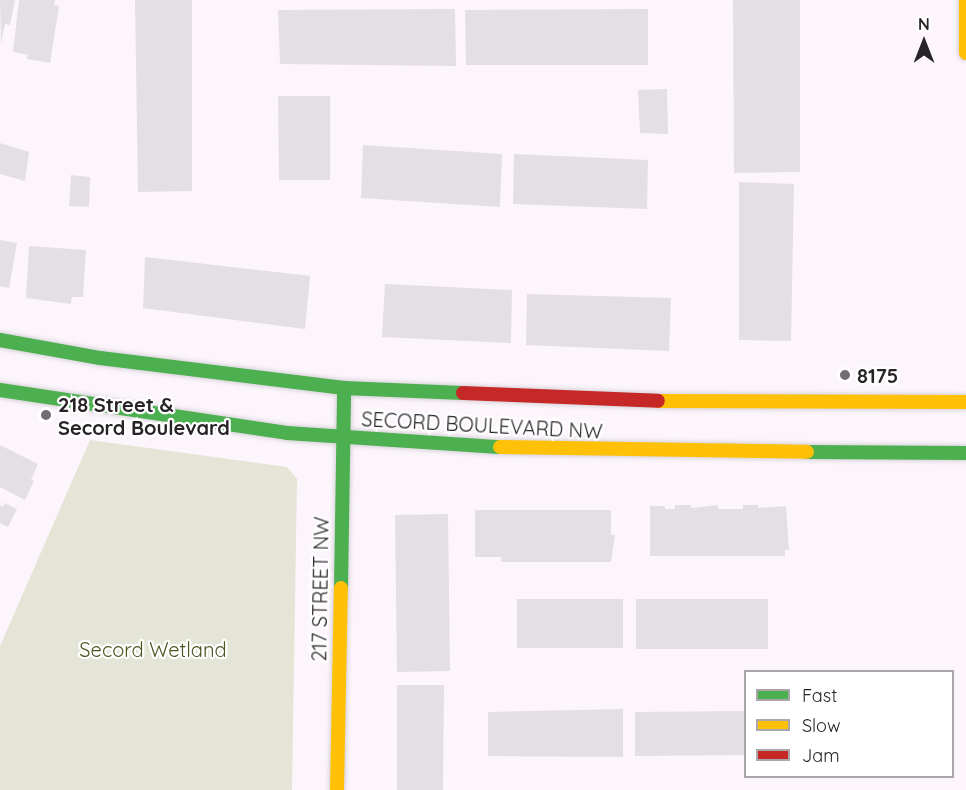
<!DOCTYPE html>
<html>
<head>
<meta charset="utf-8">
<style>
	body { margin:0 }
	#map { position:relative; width:966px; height:790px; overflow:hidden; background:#fcf6fc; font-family:Quicksand,sans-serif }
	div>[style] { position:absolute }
	.green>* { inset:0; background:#e4e5d6 }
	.building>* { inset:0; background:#e4dfe4 }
	.roads { filter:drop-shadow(0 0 2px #d8d3d8) drop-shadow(0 0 2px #d8d3d8) }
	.fast>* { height:14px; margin:-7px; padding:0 7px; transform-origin:7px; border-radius:7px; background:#4caf50 }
	.slow>* { height:14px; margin:-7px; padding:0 7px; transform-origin:7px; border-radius:7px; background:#ffc107 }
	.jam>* { height:14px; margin:-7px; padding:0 7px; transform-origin:7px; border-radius:7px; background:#c62828 }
	.dots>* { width:16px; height:16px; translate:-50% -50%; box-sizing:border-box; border:3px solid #fff; border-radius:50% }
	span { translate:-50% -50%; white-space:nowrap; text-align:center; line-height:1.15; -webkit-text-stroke:4.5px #fff; paint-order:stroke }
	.poi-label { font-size:20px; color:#272327; font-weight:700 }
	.left { translate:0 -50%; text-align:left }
	.street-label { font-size:20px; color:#272327 }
	.park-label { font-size:20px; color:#4d5520 }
	.legend { position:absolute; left:744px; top:670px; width:210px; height:108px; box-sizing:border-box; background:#fff; border:2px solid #a9a7a9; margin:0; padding:8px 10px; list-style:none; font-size:18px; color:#272327 }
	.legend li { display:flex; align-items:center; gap:12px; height:30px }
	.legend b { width:30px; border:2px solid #a9a7a9 }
	.north { position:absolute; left:894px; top:12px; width:60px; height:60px; -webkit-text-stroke:4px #fff; paint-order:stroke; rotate:0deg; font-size:16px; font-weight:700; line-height:24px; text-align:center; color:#272327 }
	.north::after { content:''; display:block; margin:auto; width:21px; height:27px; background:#272327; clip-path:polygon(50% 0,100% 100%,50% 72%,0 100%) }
</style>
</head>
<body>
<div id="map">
	<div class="green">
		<i style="clip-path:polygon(90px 440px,287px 467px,297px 479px,292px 790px,0 790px,0 646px)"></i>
	</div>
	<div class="building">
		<i style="clip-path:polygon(0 0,15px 0,10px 25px,5px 24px,1px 44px)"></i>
		<i style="clip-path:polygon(19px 0,55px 0,54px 5px,59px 6px,50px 63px,27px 59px,28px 55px,13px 52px)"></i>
		<i style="clip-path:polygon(135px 0,192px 0,192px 191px,138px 192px)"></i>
		<i style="clip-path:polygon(733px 0,800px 0,800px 172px,734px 173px)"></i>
		<i style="clip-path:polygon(455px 9px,456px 66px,280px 64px,278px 10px)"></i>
		<i style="clip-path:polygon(648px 9px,648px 65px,466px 65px,465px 10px)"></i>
		<i style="clip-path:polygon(667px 89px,668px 134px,640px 133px,638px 90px)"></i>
		<i style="clip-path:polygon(278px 96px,330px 96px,330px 180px,279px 180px)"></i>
		<i style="clip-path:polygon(0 143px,29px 152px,25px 181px,0 174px)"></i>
		<i style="clip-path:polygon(363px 145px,502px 154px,500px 207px,361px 198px)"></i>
		<i style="clip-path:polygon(514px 154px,648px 160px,647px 209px,513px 204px)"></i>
		<i style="clip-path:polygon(71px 175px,90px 177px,89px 207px,69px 206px)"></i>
		<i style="clip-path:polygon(739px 182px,794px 184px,791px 341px,739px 340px)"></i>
		<i style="clip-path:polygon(0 240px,17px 243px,9px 288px,0 286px)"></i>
		<i style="clip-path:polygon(29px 246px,86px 250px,83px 297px,72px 297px,71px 304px,26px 298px)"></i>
		<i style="clip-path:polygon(145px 257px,310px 276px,305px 329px,143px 308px)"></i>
		<i style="clip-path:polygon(385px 284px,512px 290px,511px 343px,382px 337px)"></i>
		<i style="clip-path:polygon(527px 294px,671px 298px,669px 351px,526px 345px)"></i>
		<i style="clip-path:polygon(0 445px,38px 464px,31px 480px,34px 481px,25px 500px,0 487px)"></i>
		<i style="clip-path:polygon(5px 503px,17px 509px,8px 527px,0 523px,0 505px,2px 507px)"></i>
		<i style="clip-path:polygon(675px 505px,691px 505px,691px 508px,718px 505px,718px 509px,743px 509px,743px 505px,758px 505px,758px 508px,786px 506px,789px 550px,785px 550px,785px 556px,650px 556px,650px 506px,665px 506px,665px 509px,675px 509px)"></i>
		<i style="clip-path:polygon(475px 510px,611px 510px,611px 535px,615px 535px,611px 562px,501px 562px,501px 557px,475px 557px)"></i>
		<i style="clip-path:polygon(448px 514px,450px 671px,397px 672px,395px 515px)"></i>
		<i style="clip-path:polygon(517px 599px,623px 599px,623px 648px,517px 648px)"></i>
		<i style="clip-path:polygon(636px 599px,768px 599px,768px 649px,636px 649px)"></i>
		<i style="clip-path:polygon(397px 685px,444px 685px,443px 790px,397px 790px)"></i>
		<i style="clip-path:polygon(623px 709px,623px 757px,488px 756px,488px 712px)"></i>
		<i style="clip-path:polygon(746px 711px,746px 755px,635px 756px,635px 712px)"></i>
	</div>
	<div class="roads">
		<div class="fast">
			<i style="left:0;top:340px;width:102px;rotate:10.2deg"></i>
			<i style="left:100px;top:358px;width:246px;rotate:7deg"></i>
			<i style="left:344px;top:388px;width:119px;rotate:2.4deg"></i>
			<i style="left:0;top:390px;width:290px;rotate:8.5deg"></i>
			<i style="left:287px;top:433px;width:213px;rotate:3.8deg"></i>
			<i style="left:807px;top:452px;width:159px;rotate:0.4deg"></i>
			<i style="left:341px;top:588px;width:200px;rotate:-89.1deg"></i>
		</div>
		<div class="slow">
			<i style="left:966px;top:0;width:53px;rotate:90deg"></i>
			<i style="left:658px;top:401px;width:308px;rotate:0.2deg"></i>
			<i style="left:500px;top:447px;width:307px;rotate:0.9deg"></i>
			<i style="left:337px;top:790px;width:202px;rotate:-88.9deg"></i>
		</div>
		<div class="jam">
			<i style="left:463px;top:393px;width:195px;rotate:2.3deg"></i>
		</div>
	</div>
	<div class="dots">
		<i style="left:845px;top:375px;background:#726d72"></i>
		<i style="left:46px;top:415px;background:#726d72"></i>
	</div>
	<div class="poi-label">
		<span class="left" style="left:857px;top:375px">8175</span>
		<span class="left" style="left:58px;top:416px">218 Street &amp;<br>Secord Boulevard</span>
	</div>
	<div class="street-label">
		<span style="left:482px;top:425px;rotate:3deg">SECORD BOULEVARD NW</span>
		<span style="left:320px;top:589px;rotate:-89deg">217 STREET NW</span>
	</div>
	<div class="park-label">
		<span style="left:153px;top:649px">Secord Wetland</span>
	</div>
	<ul class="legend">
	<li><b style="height:8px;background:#4caf50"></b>Fast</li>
	<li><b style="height:8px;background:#ffc107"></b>Slow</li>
	<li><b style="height:8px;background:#c62828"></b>Jam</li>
	</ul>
	<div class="north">N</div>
</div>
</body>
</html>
